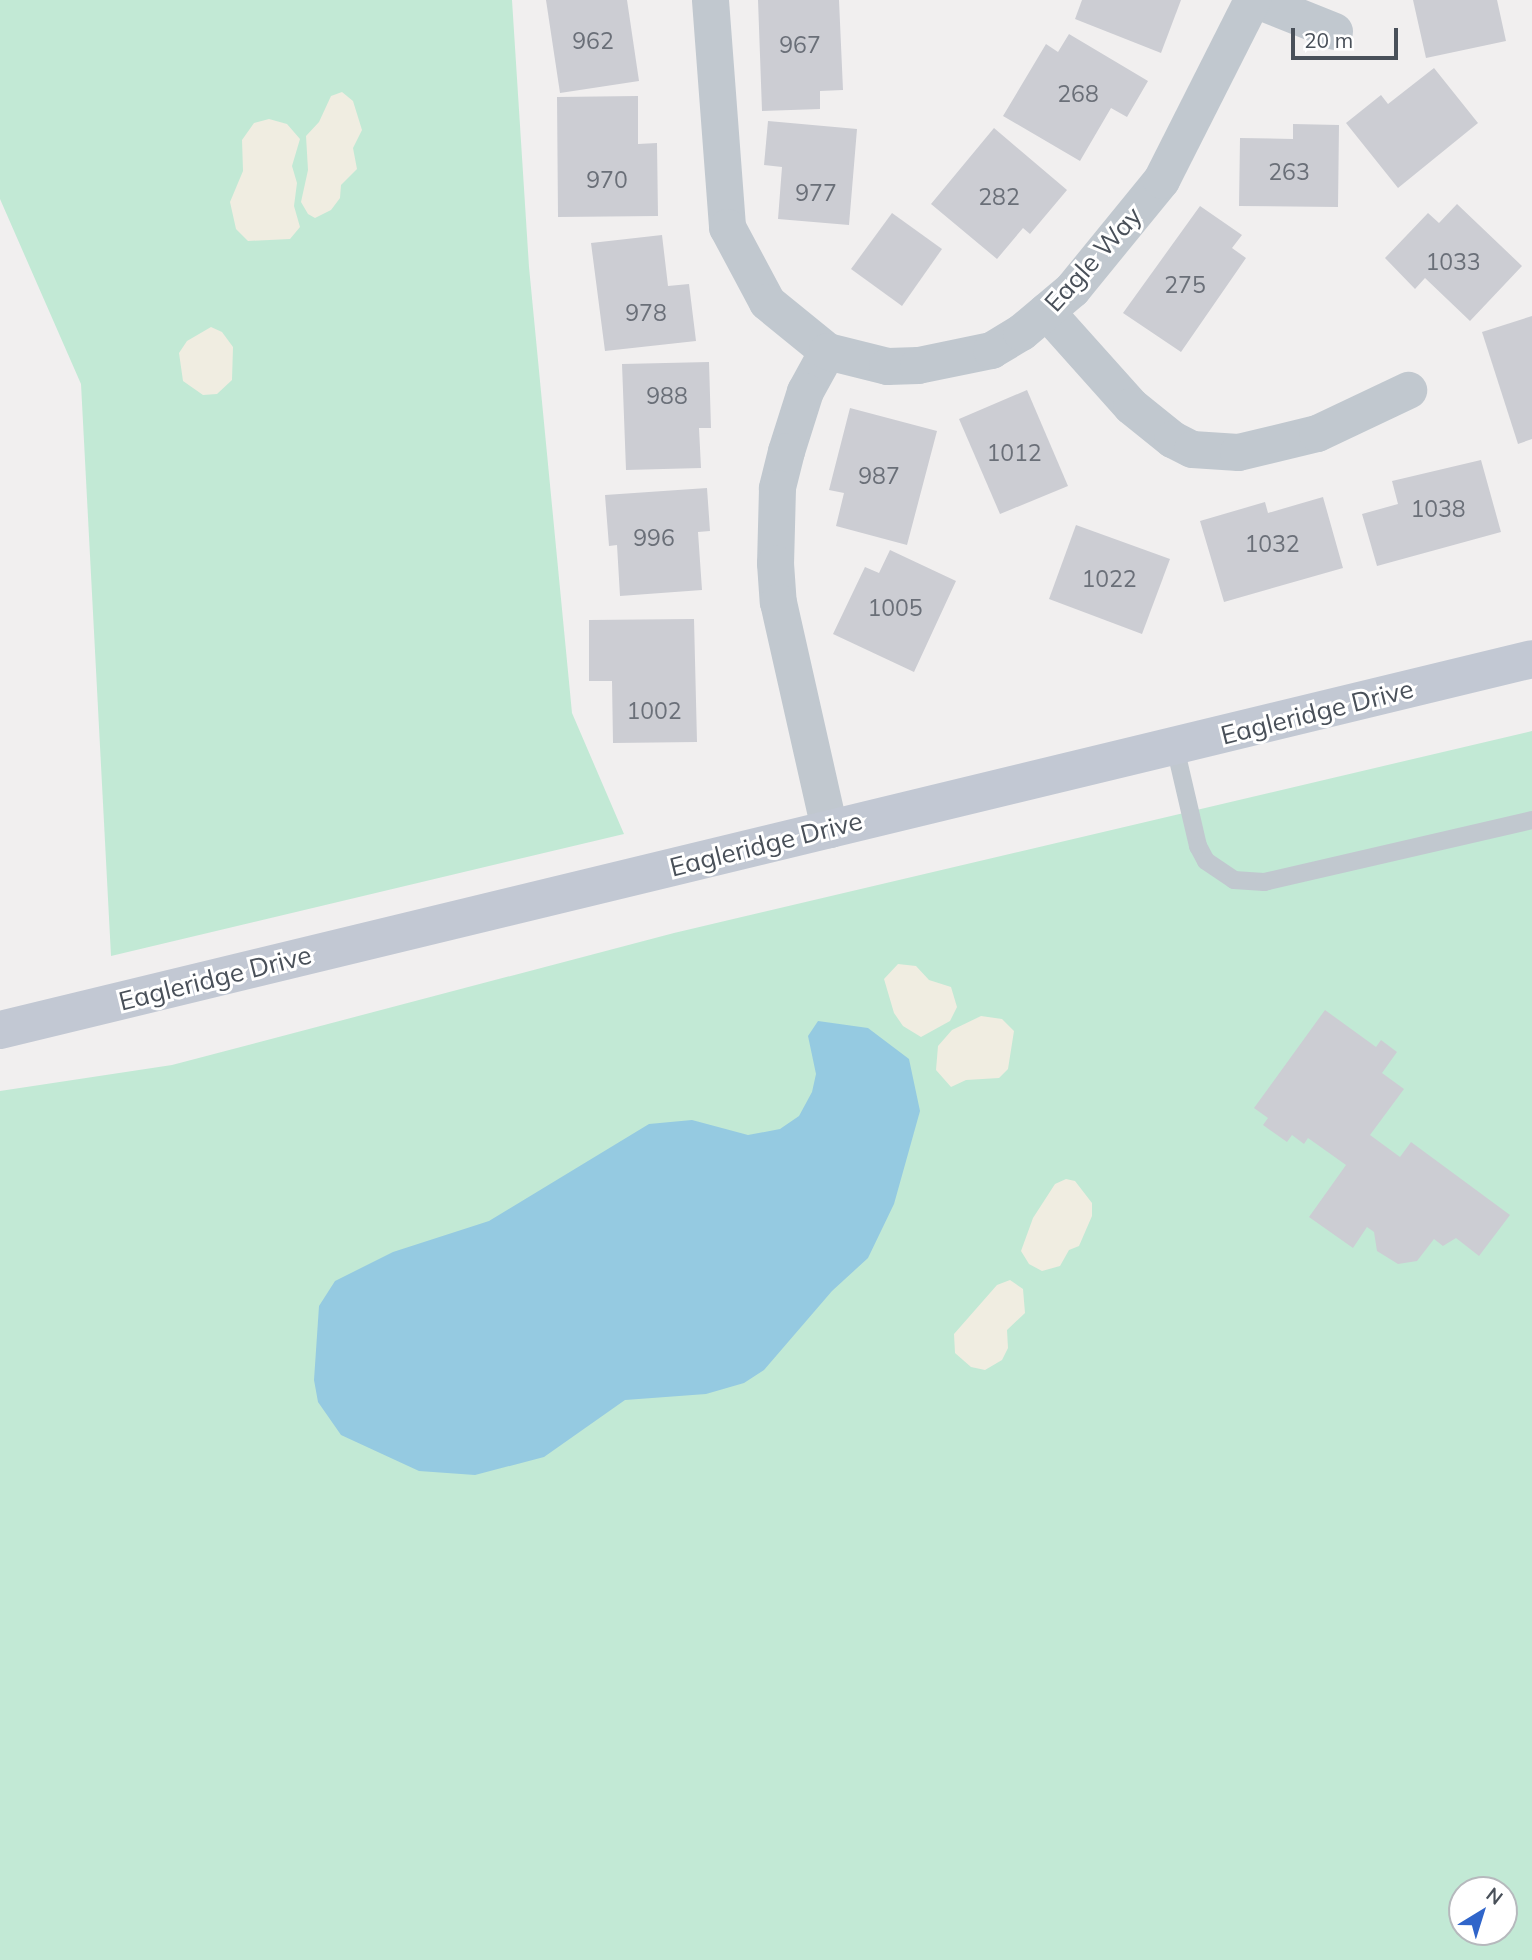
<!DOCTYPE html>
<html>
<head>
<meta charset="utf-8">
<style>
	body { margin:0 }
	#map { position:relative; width:1532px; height:1960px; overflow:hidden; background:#f1efef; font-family:Mulish,sans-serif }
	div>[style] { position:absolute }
	.green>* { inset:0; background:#c2e9d5 }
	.sand>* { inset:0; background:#f0ede1 }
	.water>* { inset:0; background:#95cae1 }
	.building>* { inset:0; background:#cccdd3 }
	.service>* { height:18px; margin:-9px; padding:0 9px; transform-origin:9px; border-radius:9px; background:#c1c8cf }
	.minor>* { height:37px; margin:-18.5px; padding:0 18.5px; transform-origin:18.5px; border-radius:18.5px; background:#c1c8cf }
	.secondary>* { height:38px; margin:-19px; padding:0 19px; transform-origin:19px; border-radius:19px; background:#c2c8d3 }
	span { translate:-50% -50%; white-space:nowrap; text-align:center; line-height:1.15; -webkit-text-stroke:6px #fff; paint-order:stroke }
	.number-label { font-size:23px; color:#6a6f78 }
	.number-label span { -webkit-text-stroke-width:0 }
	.street-label { font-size:26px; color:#495059 }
	.north { position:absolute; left:1448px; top:1876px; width:70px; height:70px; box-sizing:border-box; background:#fff; border:2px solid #b6b9bd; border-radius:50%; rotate:38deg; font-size:19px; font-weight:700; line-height:28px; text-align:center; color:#495059 }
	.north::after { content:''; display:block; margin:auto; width:24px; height:32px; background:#3065ca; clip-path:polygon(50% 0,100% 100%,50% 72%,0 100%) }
	.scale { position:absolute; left:1291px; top:28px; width:107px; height:32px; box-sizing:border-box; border:4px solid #495059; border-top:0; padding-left:9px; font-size:21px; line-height:24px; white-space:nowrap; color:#495059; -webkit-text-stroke:5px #fff; paint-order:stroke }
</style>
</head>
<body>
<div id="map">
	<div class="green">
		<i style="clip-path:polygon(0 0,512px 0,529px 267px,572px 713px,624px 834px,111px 956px,81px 384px,0 199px)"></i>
		<i style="clip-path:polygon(evenodd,1532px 731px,1532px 1960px,0 1960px,0 1091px,172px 1065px,674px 933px,1532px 731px,1462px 1890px,1504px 1890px,1504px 1932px,1462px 1932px,1462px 1890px)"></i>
	</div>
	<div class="sand">
		<i style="clip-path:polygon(342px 92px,353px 101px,362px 130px,353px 148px,357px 169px,341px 185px,340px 198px,331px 210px,315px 218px,308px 214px,301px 202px,308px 170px,306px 136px,319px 122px,331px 96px)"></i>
		<i style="clip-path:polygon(269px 119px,287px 124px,300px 139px,292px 166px,297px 183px,294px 206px,300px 227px,290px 239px,248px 241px,236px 229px,230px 202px,243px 171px,242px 140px,254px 123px)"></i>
		<i style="clip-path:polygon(211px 327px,222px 332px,233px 347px,232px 380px,217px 394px,203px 395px,183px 381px,179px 353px,187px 341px)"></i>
		<i style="clip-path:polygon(898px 964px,916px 966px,929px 980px,951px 987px,957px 1007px,950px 1021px,921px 1037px,903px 1026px,894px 1013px,884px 979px)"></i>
		<i style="clip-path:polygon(981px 1016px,1002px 1019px,1014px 1031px,1008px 1069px,999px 1078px,966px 1080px,951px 1087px,936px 1070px,938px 1046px,952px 1030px)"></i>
		<i style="clip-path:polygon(1066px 1179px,1075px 1181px,1092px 1203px,1092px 1216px,1079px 1246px,1069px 1250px,1060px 1266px,1042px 1271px,1029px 1264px,1021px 1251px,1033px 1218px,1055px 1184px)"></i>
		<i style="clip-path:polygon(1010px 1280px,1023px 1289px,1025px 1313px,1007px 1330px,1008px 1348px,1002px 1360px,985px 1370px,971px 1367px,955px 1353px,954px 1334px,997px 1285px)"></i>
	</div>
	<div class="water">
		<i style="clip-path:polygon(818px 1021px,868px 1028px,909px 1059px,920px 1111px,894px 1204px,868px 1258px,832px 1291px,764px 1370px,744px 1383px,706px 1394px,625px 1400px,544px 1457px,475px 1475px,419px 1471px,341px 1435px,318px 1402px,314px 1380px,319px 1306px,335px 1281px,393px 1252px,489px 1221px,649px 1124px,692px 1120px,748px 1135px,780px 1129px,799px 1116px,812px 1092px,816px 1074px,808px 1036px)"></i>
	</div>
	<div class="building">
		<i style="clip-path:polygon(546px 0,627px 0,639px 81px,560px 93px)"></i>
		<i style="clip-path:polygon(758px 0,839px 0,843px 90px,820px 91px,820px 109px,762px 111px)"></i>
		<i style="clip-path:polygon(1082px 0,1181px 0,1161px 53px,1075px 19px)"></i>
		<i style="clip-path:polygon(1413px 0,1497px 0,1506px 41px,1426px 58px)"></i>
		<i style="clip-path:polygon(1069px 34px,1148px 81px,1127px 117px,1111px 108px,1080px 161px,1003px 116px,1046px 44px,1058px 52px)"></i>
		<i style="clip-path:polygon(1434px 68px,1478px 123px,1398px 188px,1346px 123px,1381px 95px,1388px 104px)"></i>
		<i style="clip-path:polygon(638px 96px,638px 144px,657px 143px,658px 216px,558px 217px,557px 97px)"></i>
		<i style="clip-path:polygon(768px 121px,857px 129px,849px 225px,778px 219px,782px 167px,764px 165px)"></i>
		<i style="clip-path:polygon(1293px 124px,1339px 125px,1338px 207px,1239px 206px,1240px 138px,1293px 139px)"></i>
		<i style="clip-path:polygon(994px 128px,1067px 190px,1030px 234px,1023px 228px,997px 259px,931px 204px)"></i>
		<i style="clip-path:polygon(1457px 204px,1522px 266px,1470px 321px,1425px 278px,1415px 289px,1385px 258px,1428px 213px,1439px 223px)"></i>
		<i style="clip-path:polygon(1200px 206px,1242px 235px,1232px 248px,1246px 258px,1181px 352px,1123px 313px)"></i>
		<i style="clip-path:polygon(892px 213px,942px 249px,902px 306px,851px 269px)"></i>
		<i style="clip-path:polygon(662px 235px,668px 286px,689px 284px,696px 341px,605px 351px,591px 243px)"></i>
		<i style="clip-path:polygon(1532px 316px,1532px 439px,1518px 444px,1482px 332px)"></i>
		<i style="clip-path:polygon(709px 362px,711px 428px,699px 428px,701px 468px,626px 470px,622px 364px)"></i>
		<i style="clip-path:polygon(1027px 390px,1068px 486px,1000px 514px,959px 419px)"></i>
		<i style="clip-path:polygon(850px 408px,937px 431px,907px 545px,836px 526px,844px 493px,829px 490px)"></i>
		<i style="clip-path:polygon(1481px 460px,1501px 532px,1377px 566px,1362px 514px,1398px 504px,1392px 481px)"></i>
		<i style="clip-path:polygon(707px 488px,710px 531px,698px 532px,702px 590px,620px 596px,617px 545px,609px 546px,605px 495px)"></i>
		<i style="clip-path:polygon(1323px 497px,1343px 568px,1224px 602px,1200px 521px,1265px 502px,1268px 513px)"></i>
		<i style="clip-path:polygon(1076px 525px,1170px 559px,1142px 634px,1049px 599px)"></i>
		<i style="clip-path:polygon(890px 550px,956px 581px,914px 672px,833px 634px,865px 567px,879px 573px)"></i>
		<i style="clip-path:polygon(694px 619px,697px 742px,613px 743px,612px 681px,589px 681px,589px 620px)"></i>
		<i style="clip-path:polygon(1325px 1010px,1376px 1047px,1381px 1040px,1397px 1052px,1382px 1073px,1404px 1089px,1370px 1135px,1400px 1157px,1411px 1142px,1510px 1215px,1479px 1256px,1456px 1238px,1443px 1246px,1434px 1239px,1417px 1261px,1398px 1264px,1377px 1251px,1374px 1232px,1367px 1227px,1353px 1248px,1309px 1217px,1346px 1165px,1308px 1138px,1304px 1144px,1292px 1135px,1287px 1142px,1263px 1125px,1268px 1118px,1254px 1108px)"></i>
	</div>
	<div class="service">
		<i style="left:1175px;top:747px;width:102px;rotate:76.9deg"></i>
		<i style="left:1198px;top:846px;width:17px;rotate:62deg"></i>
		<i style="left:1206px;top:861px;width:34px;rotate:34deg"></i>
		<i style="left:1234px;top:880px;width:30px;rotate:4deg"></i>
		<i style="left:1264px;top:882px;width:275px;rotate:-13deg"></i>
	</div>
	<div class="minor">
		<i style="left:710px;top:0;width:228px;rotate:85.7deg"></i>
		<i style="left:727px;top:227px;width:85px;rotate:61.9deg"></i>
		<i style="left:767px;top:302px;width:77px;rotate:39.2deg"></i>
		<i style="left:827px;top:351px;width:46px;rotate:118.8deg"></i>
		<i style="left:805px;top:391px;width:63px;rotate:107.6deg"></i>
		<i style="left:786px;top:451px;width:38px;rotate:104deg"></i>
		<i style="left:777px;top:488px;width:75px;rotate:91.5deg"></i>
		<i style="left:775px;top:563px;width:39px;rotate:86deg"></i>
		<i style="left:778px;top:602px;width:233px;rotate:77.3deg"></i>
		<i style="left:1257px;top:0;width:83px;rotate:21.9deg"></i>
		<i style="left:1046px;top:311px;width:127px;rotate:48.2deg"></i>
		<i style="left:1131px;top:406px;width:53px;rotate:38.8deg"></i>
		<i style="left:1172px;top:439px;width:22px;rotate:27deg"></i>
		<i style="left:1192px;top:449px;width:46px;rotate:3.7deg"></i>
		<i style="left:1238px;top:452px;width:81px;rotate:-13.5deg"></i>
		<i style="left:1317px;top:433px;width:101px;rotate:-25.3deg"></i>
		<i style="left:827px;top:351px;width:62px;rotate:14deg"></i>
		<i style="left:887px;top:366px;width:31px;rotate:-2deg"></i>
		<i style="left:918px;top:365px;width:75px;rotate:-11.6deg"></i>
		<i style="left:991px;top:350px;width:35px;rotate:-31deg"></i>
		<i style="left:1021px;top:332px;width:67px;rotate:-40.1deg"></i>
		<i style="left:1072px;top:289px;width:141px;rotate:-50.8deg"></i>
		<i style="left:1161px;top:180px;width:202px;rotate:-63.2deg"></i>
	</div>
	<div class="secondary">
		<i style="left:0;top:1030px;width:1576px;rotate:-13.61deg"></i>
	</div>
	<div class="number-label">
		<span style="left:593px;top:41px">962</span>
		<span style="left:800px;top:45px">967</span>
		<span style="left:1078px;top:94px">268</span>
		<span style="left:1289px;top:172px">263</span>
		<span style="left:607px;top:180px">970</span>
		<span style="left:816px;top:193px">977</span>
		<span style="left:999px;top:197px">282</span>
		<span style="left:1453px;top:262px">1033</span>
		<span style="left:1185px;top:285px">275</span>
		<span style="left:646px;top:313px">978</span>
		<span style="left:667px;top:396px">988</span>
		<span style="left:1014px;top:453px">1012</span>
		<span style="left:879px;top:476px">987</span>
		<span style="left:1438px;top:509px">1038</span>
		<span style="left:654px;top:538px">996</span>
		<span style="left:1272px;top:544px">1032</span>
		<span style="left:1109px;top:579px">1022</span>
		<span style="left:895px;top:608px">1005</span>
		<span style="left:654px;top:711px">1002</span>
	</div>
	<div class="street-label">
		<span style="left:1093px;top:259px;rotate:-48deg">Eagle Way</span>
		<span style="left:1317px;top:712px;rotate:-14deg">Eagleridge Drive</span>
		<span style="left:766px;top:844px;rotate:-14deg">Eagleridge Drive</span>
		<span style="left:215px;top:978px;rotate:-14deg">Eagleridge Drive</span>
	</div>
	<div class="north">N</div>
	<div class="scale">20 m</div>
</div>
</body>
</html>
